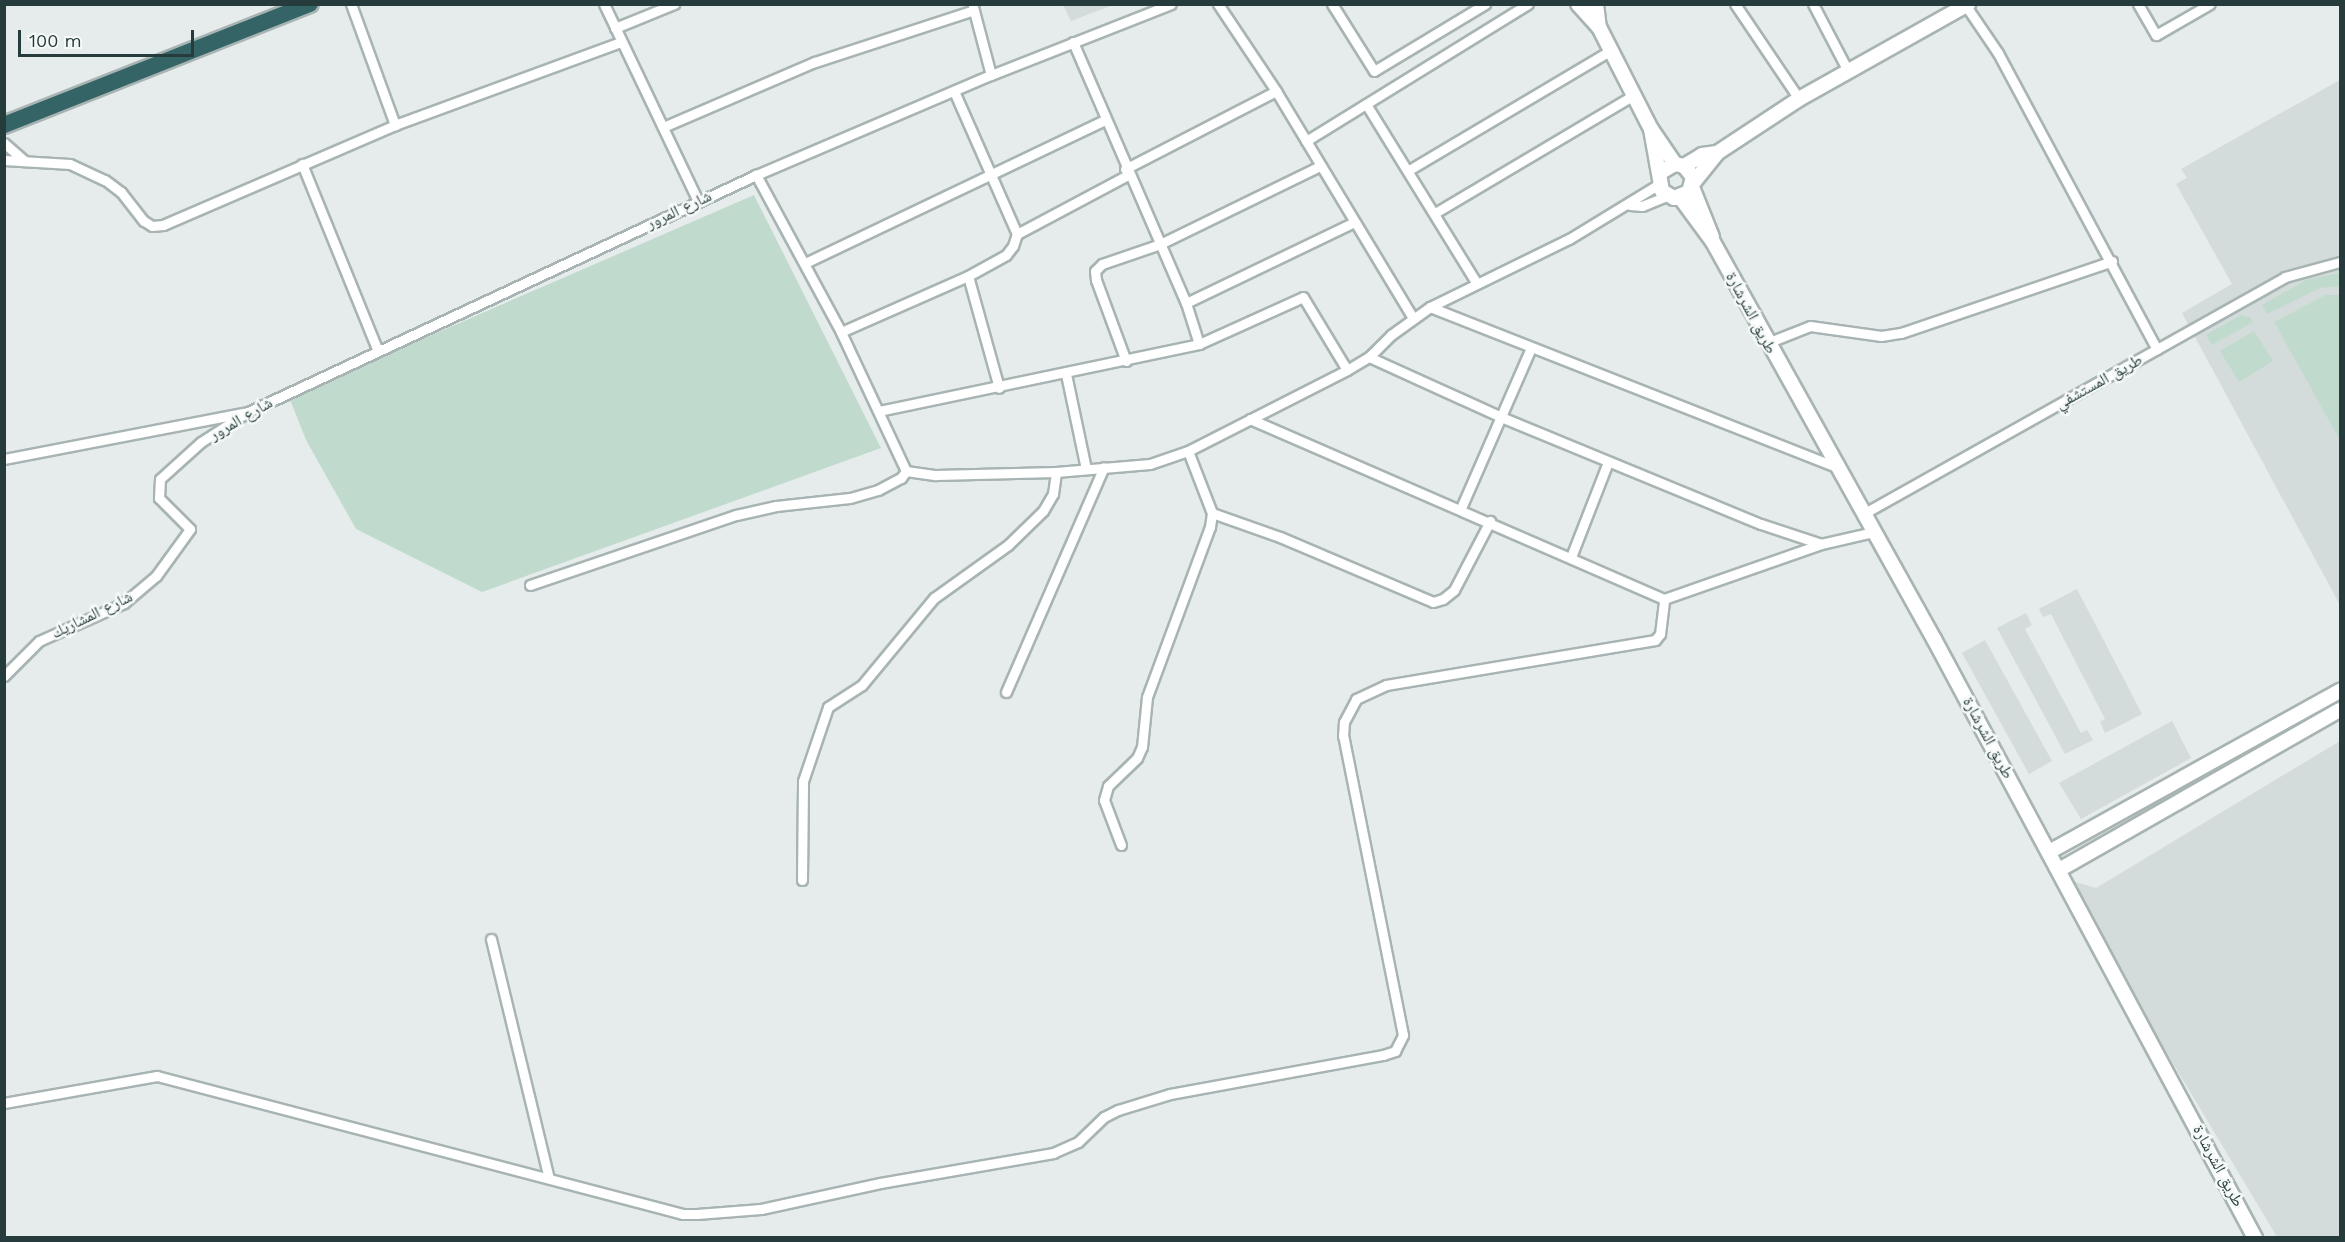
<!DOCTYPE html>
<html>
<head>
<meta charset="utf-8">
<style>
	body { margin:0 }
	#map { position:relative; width:2345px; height:1242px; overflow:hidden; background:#e5eceb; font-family:"Work Sans","Noto Naskh Arabic",sans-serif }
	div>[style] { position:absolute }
	.built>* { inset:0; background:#d3dcda }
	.green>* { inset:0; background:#c0dbce }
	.roads { filter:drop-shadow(2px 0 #a8b4b3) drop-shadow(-2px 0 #a8b4b3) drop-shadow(0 2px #a8b4b3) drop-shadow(0 -2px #a8b4b3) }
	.street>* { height:9px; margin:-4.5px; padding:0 4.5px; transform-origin:4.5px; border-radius:4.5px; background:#fff }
	.secondary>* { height:14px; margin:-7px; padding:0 7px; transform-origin:7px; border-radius:7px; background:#fff }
	.highway>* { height:16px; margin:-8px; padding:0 8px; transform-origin:8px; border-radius:8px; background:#356466 }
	span { translate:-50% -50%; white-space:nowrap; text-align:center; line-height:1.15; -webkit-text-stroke:5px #f5f9f8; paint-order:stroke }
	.street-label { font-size:16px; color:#263c3c }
	.frame { position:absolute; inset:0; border:6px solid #263c3c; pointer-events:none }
	.scale { position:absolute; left:18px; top:30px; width:176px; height:27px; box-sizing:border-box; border:3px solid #263c3c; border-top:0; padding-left:8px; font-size:18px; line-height:21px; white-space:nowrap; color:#263c3c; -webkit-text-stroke:4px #f5f9f8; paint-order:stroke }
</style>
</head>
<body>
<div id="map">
	<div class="built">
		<i style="clip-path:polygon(1063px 5px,1113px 5px,1071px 21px)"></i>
		<i style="clip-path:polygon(2340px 80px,2340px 605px,2182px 313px,2232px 284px,2176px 184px,2187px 178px,2181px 169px)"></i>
		<i style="clip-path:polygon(2077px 589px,2142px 714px,2105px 733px,2100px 722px,2105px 719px,2051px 614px,2043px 617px,2039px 609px)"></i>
		<i style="clip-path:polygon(2026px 613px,2032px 625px,2025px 629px,2081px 733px,2087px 730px,2093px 740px,2065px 754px,1997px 628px)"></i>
		<i style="clip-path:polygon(1985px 640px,2052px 761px,2029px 774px,1962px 653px)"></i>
		<i style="clip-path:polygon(2172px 721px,2191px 758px,2081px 819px,2059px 783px)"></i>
		<i style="clip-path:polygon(2340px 741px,2340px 1237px,2277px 1237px,2062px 878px,2096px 888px)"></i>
	</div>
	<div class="green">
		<i style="clip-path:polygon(754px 195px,881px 448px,482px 592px,356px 529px,306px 440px,289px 397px)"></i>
		<i style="clip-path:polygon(2340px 273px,2340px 286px,2320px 288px,2267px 314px,2262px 305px,2308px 279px)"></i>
		<i style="clip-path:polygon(2326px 295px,2340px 295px,2340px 440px,2274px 322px)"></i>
		<i style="clip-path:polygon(2241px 315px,2250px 317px,2253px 322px,2212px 345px,2206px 335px)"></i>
		<i style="clip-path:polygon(2254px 331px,2273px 361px,2239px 382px,2220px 351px)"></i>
	</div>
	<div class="roads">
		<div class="street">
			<i style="left:351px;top:4px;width:129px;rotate:70deg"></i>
			<i style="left:604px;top:4px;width:218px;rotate:64.5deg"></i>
			<i style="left:1218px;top:4px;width:105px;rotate:56.3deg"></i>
			<i style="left:1276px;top:91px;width:265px;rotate:58.9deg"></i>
			<i style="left:1332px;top:4px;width:79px;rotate:57.9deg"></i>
			<i style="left:1374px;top:71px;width:130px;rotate:-31.1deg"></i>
			<i style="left:1735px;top:4px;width:115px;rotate:56deg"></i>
			<i style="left:1813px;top:4px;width:76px;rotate:62.4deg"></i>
			<i style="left:2138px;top:4px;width:36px;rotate:60deg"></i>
			<i style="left:2156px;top:35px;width:62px;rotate:-29.9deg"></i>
			<i style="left:1966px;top:6px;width:57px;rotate:55.8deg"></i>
			<i style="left:1998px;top:53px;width:336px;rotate:61.8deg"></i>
			<i style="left:973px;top:7px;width:70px;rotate:75.2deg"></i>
			<i style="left:615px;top:28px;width:64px;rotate:-22.1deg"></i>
			<i style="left:1073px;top:42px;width:284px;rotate:66.6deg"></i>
			<i style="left:1186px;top:303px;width:43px;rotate:72.4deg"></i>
			<i style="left:1366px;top:104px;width:209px;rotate:58.3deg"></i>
			<i style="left:663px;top:127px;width:165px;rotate:-23.2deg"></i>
			<i style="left:815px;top:62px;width:167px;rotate:-18.1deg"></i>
			<i style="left:1306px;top:141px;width:261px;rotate:-31.7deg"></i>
			<i style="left:4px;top:143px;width:28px;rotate:41deg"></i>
			<i style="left:4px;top:160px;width:66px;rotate:3.5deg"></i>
			<i style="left:70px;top:164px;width:38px;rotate:25deg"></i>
			<i style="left:105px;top:180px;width:20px;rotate:37deg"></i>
			<i style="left:121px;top:192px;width:37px;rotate:52deg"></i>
			<i style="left:144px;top:221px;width:9px;rotate:32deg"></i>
			<i style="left:152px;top:226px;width:11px;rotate:-5deg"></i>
			<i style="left:163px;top:225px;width:253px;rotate:-23.3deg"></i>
			<i style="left:395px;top:125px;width:241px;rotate:-20.2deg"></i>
			<i style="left:302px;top:164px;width:200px;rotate:67.9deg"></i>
			<i style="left:1125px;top:169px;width:170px;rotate:-27.3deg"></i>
			<i style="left:1409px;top:170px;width:235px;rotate:-30.7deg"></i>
			<i style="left:1630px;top:205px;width:12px;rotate:5deg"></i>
			<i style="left:1642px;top:206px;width:27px;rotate:-22deg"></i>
			<i style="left:1435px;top:213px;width:231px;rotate:-30.7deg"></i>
			<i style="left:1017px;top:234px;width:126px;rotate:-28deg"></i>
			<i style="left:805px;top:263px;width:332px;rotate:-25.5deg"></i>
			<i style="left:968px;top:276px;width:116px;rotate:74.5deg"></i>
			<i style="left:1186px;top:303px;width:184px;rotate:-25.7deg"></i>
			<i style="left:1430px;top:307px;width:439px;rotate:21.5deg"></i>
			<i style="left:841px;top:332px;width:139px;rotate:-23.8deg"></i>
			<i style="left:968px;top:276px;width:43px;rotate:-28.9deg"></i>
			<i style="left:1006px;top:255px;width:11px;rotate:-52deg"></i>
			<i style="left:1013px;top:246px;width:13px;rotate:-72deg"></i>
			<i style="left:1017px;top:234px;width:156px;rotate:-113.8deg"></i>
			<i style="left:1767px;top:343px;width:46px;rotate:-21.6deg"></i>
			<i style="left:1810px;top:326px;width:72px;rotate:8deg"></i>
			<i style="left:1881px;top:336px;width:20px;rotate:-9deg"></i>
			<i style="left:1901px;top:333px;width:223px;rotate:-18.8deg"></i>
			<i style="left:1369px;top:357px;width:145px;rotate:24.4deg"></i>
			<i style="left:1501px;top:417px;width:281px;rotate:22.4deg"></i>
			<i style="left:1761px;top:524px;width:63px;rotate:18.4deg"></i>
			<i style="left:1821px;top:544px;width:53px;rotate:-13deg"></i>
			<i style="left:1126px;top:361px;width:86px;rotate:-110.3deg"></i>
			<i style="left:1096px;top:280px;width:9px;rotate:-96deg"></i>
			<i style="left:1095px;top:271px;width:10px;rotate:-45deg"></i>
			<i style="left:1102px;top:264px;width:61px;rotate:-19deg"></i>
			<i style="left:1160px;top:244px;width:178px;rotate:-26deg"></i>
			<i style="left:1066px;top:374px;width:97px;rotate:78.1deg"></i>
			<i style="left:879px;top:411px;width:327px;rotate:-11.8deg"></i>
			<i style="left:1199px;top:344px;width:114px;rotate:-24.3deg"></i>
			<i style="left:1303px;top:297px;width:85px;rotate:58.9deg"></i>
			<i style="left:1250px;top:419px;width:451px;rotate:23.5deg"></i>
			<i style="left:4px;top:459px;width:244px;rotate:-10.9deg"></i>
			<i style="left:906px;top:471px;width:30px;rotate:8deg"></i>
			<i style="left:936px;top:475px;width:120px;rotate:-1.4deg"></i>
			<i style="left:1056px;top:472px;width:94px;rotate:-4.9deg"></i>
			<i style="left:1150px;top:464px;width:40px;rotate:-18.9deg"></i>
			<i style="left:1188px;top:451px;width:178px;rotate:-27deg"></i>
			<i style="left:1347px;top:370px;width:26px;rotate:-31deg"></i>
			<i style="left:1369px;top:357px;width:31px;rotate:-45deg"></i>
			<i style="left:1391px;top:335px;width:48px;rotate:-35.7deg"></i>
			<i style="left:1430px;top:307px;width:155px;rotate:-26.1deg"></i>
			<i style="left:1569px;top:239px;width:105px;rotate:-31.4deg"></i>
			<i style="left:1461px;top:508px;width:175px;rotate:-66.4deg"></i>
			<i style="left:1212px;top:513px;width:72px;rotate:19.4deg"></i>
			<i style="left:1280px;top:537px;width:166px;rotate:23deg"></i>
			<i style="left:1433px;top:602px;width:10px;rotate:-17deg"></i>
			<i style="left:1443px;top:599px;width:14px;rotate:-39deg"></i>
			<i style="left:1454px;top:590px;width:78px;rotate:-62.4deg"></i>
			<i style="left:1863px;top:514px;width:484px;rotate:-29.3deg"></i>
			<i style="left:2285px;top:277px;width:57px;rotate:-15.3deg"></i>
			<i style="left:1571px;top:557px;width:102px;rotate:-68.7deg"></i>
			<i style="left:530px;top:585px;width:218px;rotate:-18.8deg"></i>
			<i style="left:736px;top:515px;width:41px;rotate:-12.7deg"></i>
			<i style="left:776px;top:506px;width:74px;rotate:-6.2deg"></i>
			<i style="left:850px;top:498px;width:29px;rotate:-16deg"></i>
			<i style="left:878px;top:490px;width:26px;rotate:-28deg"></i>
			<i style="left:901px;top:478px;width:9px;rotate:-54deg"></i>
			<i style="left:906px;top:471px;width:153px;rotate:-115.1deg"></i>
			<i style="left:841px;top:332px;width:179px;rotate:-118.4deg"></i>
			<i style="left:4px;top:676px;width:49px;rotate:-45deg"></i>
			<i style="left:39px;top:641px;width:93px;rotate:-24.1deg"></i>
			<i style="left:124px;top:603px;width:42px;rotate:-40.2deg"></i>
			<i style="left:156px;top:576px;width:58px;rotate:-54.1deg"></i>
			<i style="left:190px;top:529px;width:44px;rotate:-135deg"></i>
			<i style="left:159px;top:498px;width:19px;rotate:-87deg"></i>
			<i style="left:160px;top:479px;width:55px;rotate:-42.1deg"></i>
			<i style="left:201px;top:442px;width:56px;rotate:-32.6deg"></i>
			<i style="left:248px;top:412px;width:561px;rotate:-25.01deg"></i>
			<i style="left:756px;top:175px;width:255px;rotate:-23.1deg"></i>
			<i style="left:991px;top:75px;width:193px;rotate:-21.5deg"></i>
			<i style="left:1006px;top:692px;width:245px;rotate:-66.5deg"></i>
			<i style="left:1121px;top:845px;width:48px;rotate:-110.7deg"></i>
			<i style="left:1104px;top:800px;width:15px;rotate:-74deg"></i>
			<i style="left:1108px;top:786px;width:40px;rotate:-44deg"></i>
			<i style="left:1137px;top:758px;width:12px;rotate:-66deg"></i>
			<i style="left:1142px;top:747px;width:50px;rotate:-84.3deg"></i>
			<i style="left:1147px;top:697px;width:181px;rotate:-69.7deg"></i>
			<i style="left:1210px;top:527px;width:14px;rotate:-82deg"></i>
			<i style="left:1212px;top:513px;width:66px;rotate:-111.2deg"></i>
			<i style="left:802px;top:880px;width:99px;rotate:-89.4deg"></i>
			<i style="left:803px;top:781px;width:78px;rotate:-71.3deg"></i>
			<i style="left:828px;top:707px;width:40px;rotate:-32.9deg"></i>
			<i style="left:862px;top:685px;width:113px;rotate:-50.4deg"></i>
			<i style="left:934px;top:598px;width:91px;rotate:-35.6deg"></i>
			<i style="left:1008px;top:545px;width:49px;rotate:-44.2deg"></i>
			<i style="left:1043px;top:511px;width:20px;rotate:-60deg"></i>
			<i style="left:1053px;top:494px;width:22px;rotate:-82deg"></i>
			<i style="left:491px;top:939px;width:246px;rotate:76.4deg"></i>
			<i style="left:4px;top:1103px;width:155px;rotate:-10deg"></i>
			<i style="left:157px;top:1076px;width:544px;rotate:14.7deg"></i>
			<i style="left:683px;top:1214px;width:14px"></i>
			<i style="left:697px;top:1214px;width:64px;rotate:-4.5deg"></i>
			<i style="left:761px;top:1209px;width:122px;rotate:-12.3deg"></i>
			<i style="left:880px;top:1183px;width:176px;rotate:-9.8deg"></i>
			<i style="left:1053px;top:1153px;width:27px;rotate:-24deg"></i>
			<i style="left:1078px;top:1142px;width:36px;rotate:-44deg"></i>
			<i style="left:1104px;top:1117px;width:16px;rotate:-27deg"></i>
			<i style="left:1118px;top:1110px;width:54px;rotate:-17.1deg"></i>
			<i style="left:1170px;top:1094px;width:217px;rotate:-10.4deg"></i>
			<i style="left:1383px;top:1055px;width:13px;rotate:-18deg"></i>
			<i style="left:1395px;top:1051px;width:18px;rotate:-63deg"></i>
			<i style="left:1403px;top:1035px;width:305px;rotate:-101.3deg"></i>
			<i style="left:1343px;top:736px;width:14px;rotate:-86deg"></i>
			<i style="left:1344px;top:722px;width:26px;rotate:-62deg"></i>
			<i style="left:1356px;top:699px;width:33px;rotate:-25deg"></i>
			<i style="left:1386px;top:685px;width:273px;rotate:-9.5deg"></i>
			<i style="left:1655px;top:640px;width:8px;rotate:-50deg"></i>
			<i style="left:1660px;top:634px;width:35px;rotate:-83deg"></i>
			<i style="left:1664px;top:599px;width:166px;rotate:-19.3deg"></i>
		</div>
		<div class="secondary">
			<i style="left:1578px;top:4px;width:31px;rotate:48deg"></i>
			<i style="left:1596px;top:4px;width:23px;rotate:83deg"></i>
			<i style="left:1599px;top:27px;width:114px;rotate:63deg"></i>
			<i style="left:1651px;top:129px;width:42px;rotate:55.6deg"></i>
			<i style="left:1651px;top:129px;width:63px;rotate:79.9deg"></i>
			<i style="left:1662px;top:191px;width:14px;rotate:30deg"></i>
			<i style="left:1674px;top:198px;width:16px;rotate:-22deg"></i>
			<i style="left:1689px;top:192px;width:16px;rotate:-75deg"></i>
			<i style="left:1693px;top:177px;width:14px;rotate:-129deg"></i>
			<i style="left:1684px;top:166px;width:9px;rotate:-167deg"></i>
			<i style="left:1675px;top:164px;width:16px;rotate:150deg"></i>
			<i style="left:1684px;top:166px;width:21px;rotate:-31deg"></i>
			<i style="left:1702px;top:155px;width:15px;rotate:-8deg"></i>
			<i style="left:1717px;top:153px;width:98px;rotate:-33.4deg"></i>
			<i style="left:1799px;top:99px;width:194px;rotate:-29.3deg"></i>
			<i style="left:1693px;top:183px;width:38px;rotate:-51deg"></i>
			<i style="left:1692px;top:187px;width:54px;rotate:68.2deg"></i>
			<i style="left:1680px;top:197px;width:56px;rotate:53.7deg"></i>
			<i style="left:1713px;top:242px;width:454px;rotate:60.9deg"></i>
			<i style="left:1934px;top:639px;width:680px;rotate:61.81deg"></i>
			<i style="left:2049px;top:852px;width:333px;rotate:-29deg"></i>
			<i style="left:2059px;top:870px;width:323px;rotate:-29.7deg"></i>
		</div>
		<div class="highway">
			<i style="left:4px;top:125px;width:329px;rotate:-21.6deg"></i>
		</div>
	</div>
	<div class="street-label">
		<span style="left:679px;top:210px;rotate:-25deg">شارع المرور</span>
		<span style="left:1751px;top:313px;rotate:62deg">طريق الشرشارة</span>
		<span style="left:2099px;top:382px;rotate:-29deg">طريق المستشفي</span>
		<span style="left:241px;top:419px;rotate:-30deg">شارع المرور</span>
		<span style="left:92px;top:615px;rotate:-26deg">شارع المشاريك</span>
		<span style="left:1988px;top:738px;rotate:62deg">طريق الشرشارة</span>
		<span style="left:2218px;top:1166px;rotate:62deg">طريق الشرشارة</span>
	</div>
	<div class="frame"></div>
	<div class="scale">100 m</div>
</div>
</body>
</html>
